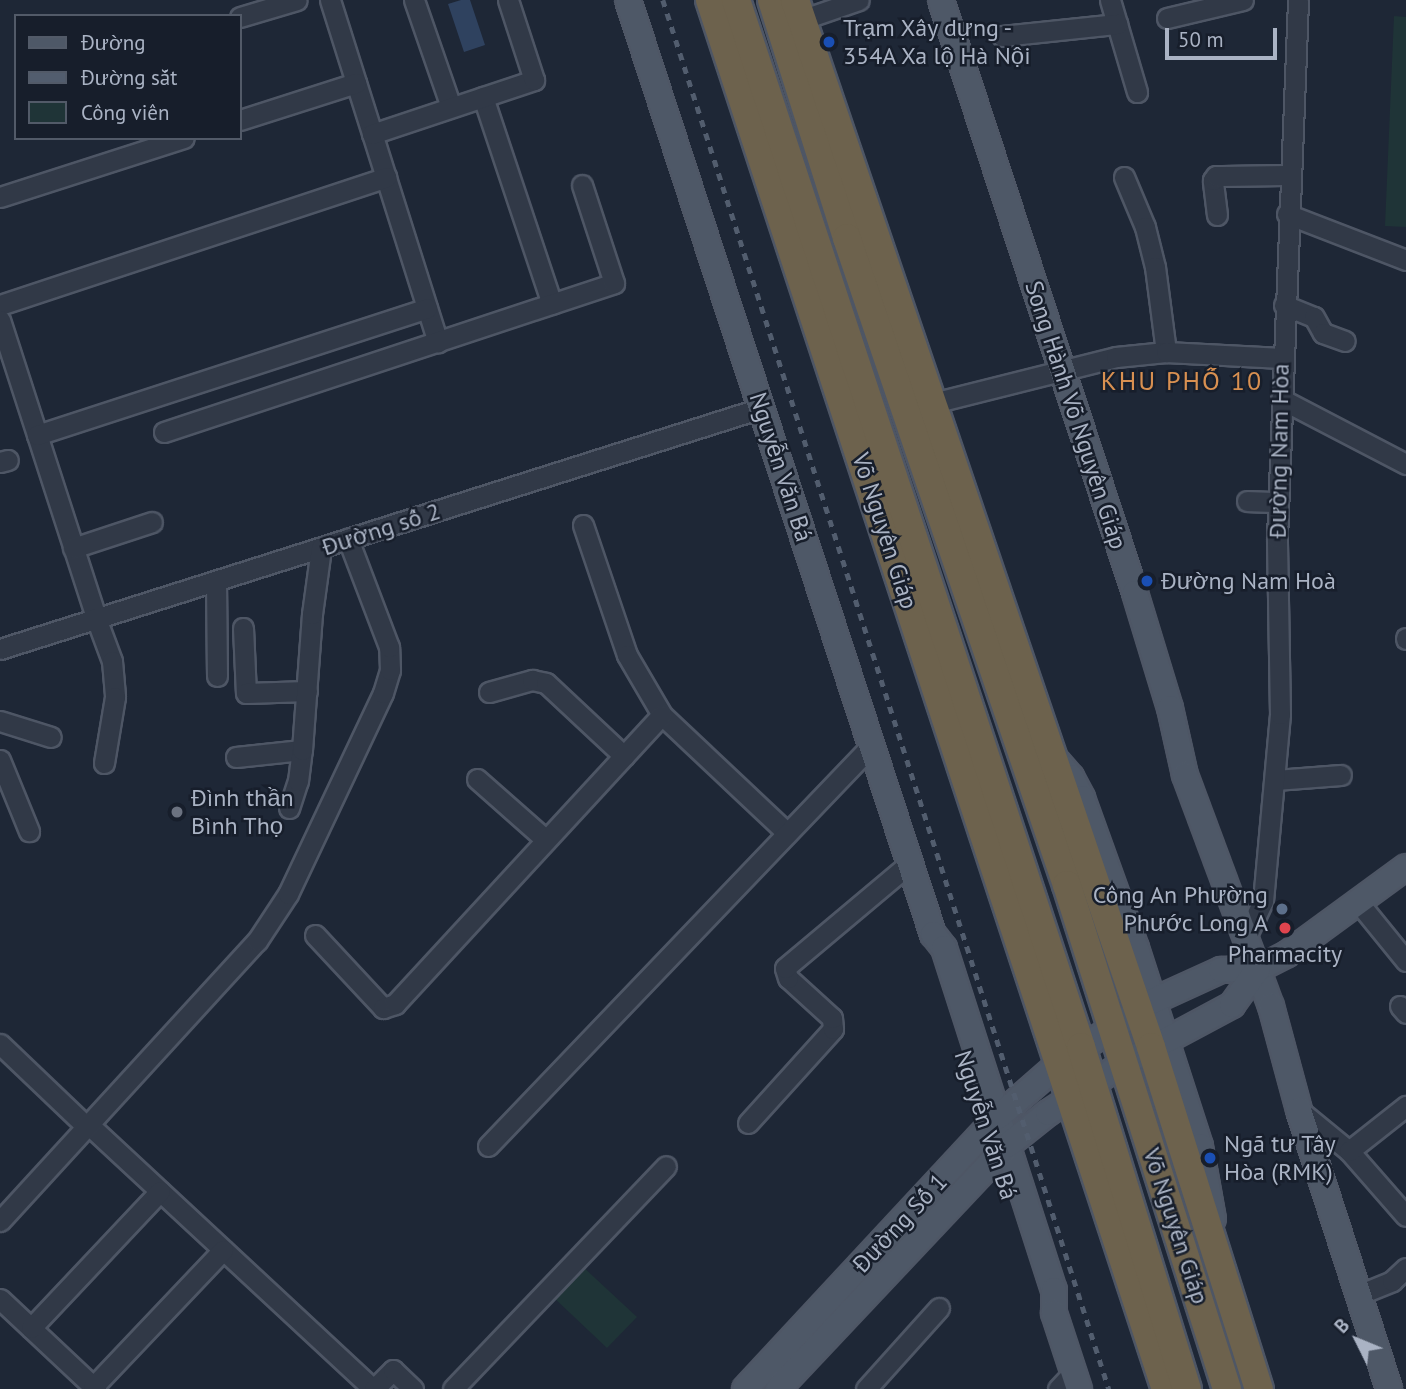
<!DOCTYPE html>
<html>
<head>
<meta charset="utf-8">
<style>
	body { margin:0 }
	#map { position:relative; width:1406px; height:1389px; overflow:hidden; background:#1e2736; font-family:"PT Sans",sans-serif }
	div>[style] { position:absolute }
	.green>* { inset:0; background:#1f3437 }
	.water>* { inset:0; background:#2f425f }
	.roads { filter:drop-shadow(2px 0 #4e5665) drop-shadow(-2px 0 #4e5665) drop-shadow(0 2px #4e5665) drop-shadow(0 -2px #4e5665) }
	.minor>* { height:19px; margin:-9.5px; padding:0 9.5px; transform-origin:9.5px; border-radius:9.5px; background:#313947 }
	.major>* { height:24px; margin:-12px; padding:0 12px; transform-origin:12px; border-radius:12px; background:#4e5867 }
	.highway>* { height:28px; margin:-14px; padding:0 14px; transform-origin:14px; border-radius:14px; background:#6d624d }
	.rail>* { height:4.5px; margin-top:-2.25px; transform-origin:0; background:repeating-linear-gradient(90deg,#525d6e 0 7px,transparent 0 14px) }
	.dots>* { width:19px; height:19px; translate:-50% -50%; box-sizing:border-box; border:4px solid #171e2b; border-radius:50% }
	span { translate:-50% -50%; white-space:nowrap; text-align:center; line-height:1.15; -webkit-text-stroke:5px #171e2b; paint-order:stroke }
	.poi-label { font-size:24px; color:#aab3c4 }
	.left { translate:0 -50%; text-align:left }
	.right { translate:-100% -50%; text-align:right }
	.street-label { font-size:24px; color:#aab3c4 }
	.neighbourhood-label { font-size:26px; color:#d89051; letter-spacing:2px }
	.legend { position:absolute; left:14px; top:14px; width:228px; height:126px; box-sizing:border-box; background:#171e2b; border:2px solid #525a68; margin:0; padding:9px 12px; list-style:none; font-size:21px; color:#aab3c4 }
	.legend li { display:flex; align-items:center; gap:14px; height:35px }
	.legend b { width:35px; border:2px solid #525a68 }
	.north { position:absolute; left:1322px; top:1305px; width:70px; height:70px; -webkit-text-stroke:5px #171e2b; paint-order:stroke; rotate:313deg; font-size:19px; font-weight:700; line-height:28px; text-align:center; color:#aab3c4 }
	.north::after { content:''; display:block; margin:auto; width:24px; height:32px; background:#aab3c4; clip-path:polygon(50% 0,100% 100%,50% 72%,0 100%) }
	.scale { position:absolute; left:1165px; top:28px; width:112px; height:32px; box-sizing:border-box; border:4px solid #aab3c4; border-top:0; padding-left:9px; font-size:21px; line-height:24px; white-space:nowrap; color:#aab3c4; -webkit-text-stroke:5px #171e2b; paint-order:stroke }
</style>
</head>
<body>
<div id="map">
	<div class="green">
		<i style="clip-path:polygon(1394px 16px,1406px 17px,1406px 227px,1385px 226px)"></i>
		<i style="clip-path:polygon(581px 1265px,637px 1317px,607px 1348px,552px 1296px)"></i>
	</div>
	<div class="water">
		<i style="clip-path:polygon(461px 0,470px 0,485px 45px,464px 52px,448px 4px)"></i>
	</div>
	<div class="roads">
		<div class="minor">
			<i style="left:330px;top:0;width:359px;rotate:72.5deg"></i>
			<i style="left:414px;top:0;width:113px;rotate:70.9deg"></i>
			<i style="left:1110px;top:0;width:96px;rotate:73.6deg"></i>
			<i style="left:240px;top:17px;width:59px;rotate:-16.6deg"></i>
			<i style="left:1167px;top:18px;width:78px;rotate:-13.3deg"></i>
			<i style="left:801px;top:20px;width:61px;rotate:-19deg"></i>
			<i style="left:1002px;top:36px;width:116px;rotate:-6deg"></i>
			<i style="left:483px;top:97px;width:218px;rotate:71.6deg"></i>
			<i style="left:240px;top:120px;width:122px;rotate:-17.7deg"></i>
			<i style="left:372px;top:134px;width:171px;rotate:-18.4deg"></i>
			<i style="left:534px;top:80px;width:84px;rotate:-108deg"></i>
			<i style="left:1124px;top:177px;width:54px;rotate:67.2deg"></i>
			<i style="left:1145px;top:227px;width:41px;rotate:76deg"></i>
			<i style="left:1155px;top:267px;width:86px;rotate:82.6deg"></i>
			<i style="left:0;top:197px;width:193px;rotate:-17.8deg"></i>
			<i style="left:1287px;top:214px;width:128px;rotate:21.1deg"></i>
			<i style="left:1217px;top:215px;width:35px;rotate:-97deg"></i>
			<i style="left:1213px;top:180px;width:5px;rotate:-53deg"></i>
			<i style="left:1216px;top:176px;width:74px;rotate:-0.8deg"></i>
			<i style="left:0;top:305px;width:407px;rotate:-18.3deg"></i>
			<i style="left:1284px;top:305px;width:32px;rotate:22deg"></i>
			<i style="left:1314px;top:317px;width:18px;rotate:61deg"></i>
			<i style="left:1323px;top:333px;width:23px;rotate:20deg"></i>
			<i style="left:0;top:320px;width:313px;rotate:72.1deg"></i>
			<i style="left:96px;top:618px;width:46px;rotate:69.6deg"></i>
			<i style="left:112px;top:661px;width:36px;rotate:85deg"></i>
			<i style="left:115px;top:697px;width:67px;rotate:99.5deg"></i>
			<i style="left:1281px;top:399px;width:141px;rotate:27.5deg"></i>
			<i style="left:933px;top:403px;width:189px;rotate:-14.1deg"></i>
			<i style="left:1116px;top:357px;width:50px;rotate:-5.7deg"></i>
			<i style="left:1166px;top:352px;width:116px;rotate:3deg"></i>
			<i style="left:164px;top:432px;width:474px;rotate:-18.3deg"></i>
			<i style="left:614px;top:283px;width:103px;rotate:-108.1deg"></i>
			<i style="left:37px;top:435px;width:410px;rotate:-18deg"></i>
			<i style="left:0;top:462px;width:8px;rotate:-14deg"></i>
			<i style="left:1247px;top:501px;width:31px;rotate:2deg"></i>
			<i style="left:583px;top:525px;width:137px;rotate:71.3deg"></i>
			<i style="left:627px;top:655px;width:69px;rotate:59.7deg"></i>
			<i style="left:662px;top:715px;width:172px;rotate:43.3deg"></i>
			<i style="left:73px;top:548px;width:83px;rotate:-18.2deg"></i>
			<i style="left:216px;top:581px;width:95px;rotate:89.4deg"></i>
			<i style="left:243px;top:628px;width:65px;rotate:87.4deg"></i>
			<i style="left:246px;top:693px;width:61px;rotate:-1.9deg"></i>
			<i style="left:1406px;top:638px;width:1px;rotate:90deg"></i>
			<i style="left:0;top:649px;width:798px;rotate:-17.57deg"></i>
			<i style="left:489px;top:692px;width:45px;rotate:-15.6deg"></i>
			<i style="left:532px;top:680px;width:14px;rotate:12deg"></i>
			<i style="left:546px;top:683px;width:107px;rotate:43.1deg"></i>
			<i style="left:0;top:721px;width:53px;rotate:17.4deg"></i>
			<i style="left:236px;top:757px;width:66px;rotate:-6.1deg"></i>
			<i style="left:0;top:760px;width:77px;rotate:67.8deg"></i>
			<i style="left:477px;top:779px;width:92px;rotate:41.5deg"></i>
			<i style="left:1275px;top:780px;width:66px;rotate:-4.3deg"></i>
			<i style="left:289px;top:808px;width:28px;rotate:-72deg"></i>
			<i style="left:298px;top:781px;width:31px;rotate:-83deg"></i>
			<i style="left:302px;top:750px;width:136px;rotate:-85.8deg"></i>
			<i style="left:312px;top:614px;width:67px;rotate:-82.2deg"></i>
			<i style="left:1358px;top:902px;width:76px;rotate:50.9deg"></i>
			<i style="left:315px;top:935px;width:100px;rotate:47deg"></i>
			<i style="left:383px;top:1008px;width:13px;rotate:-18deg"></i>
			<i style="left:395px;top:1004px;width:393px;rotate:-47.3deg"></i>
			<i style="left:1245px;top:939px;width:42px;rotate:-64.7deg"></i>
			<i style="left:1263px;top:901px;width:188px;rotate:-84.8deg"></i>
			<i style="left:1280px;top:714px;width:176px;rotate:-91deg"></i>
			<i style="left:1277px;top:538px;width:538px;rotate:-87.76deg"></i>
			<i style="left:1400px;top:1006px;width:9px;rotate:49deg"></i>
			<i style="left:0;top:1044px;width:120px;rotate:43.7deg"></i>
			<i style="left:1299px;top:1110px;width:65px;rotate:39.4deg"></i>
			<i style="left:1349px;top:1151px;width:86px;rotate:48.8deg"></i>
			<i style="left:748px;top:1123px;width:127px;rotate:-47.9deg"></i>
			<i style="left:833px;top:1029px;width:11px;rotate:-95deg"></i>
			<i style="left:832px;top:1018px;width:59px;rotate:-137.7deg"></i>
			<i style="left:788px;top:978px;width:10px;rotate:-107deg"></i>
			<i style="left:785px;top:968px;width:163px;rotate:-40deg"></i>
			<i style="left:89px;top:1125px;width:388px;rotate:42.9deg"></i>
			<i style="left:488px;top:1146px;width:555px;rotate:-46.24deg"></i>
			<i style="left:1349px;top:1151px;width:73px;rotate:-38.3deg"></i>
			<i style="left:0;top:1221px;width:380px;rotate:-47.5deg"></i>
			<i style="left:257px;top:941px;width:56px;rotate:-56.6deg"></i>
			<i style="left:288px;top:894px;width:222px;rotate:-64.7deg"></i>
			<i style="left:383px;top:693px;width:24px;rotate:-73deg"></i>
			<i style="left:390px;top:670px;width:23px;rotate:-92deg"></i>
			<i style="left:389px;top:647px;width:116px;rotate:-110.8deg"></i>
			<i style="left:1358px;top:1295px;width:37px;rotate:-22deg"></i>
			<i style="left:1392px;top:1281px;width:19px;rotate:-43deg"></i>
			<i style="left:0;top:1299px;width:132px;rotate:43.2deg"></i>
			<i style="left:31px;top:1328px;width:188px;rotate:-46.7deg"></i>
			<i style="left:93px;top:1387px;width:189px;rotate:-46.5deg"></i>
			<i style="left:374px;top:1389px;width:27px;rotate:-45deg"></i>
			<i style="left:393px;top:1370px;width:28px;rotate:44deg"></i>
			<i style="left:453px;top:1389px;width:308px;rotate:-46.3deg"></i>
			<i style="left:866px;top:1389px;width:109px;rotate:-48deg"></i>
			<i style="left:1058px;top:1389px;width:22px;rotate:-47deg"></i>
		</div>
		<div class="major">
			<i style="left:628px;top:0;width:983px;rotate:71.92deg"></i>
			<i style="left:933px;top:934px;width:18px;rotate:52deg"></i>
			<i style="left:944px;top:948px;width:359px;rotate:72.2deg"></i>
			<i style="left:1054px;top:1290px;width:23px;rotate:90deg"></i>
			<i style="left:1054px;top:1313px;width:80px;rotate:71.8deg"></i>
			<i style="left:941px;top:0;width:624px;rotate:71.88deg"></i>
			<i style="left:1135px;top:593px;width:120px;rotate:73.1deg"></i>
			<i style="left:1170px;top:708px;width:69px;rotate:77.4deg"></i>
			<i style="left:1185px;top:775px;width:246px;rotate:69.6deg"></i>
			<i style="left:1271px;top:1006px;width:108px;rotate:74.9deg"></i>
			<i style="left:1299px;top:1110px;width:293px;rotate:72.1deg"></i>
			<i style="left:1058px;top:762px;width:20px;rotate:49deg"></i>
			<i style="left:1071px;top:777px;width:24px;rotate:62deg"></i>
			<i style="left:1082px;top:798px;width:159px;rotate:70.2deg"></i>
			<i style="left:1136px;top:948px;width:208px;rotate:72.1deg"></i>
			<i style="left:1200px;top:1146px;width:74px;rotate:79.9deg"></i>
			<i style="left:745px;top:1389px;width:371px;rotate:-47.1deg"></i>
			<i style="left:998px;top:1117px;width:82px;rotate:-41.1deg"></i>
			<i style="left:1060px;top:1063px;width:112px;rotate:-33.7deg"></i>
			<i style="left:1153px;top:1001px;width:75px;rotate:-24.5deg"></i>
			<i style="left:1221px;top:970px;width:37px;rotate:-2deg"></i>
			<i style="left:1258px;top:969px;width:33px;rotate:-27deg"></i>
			<i style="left:1287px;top:954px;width:147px;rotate:-36.2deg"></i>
			<i style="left:778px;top:1389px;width:335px;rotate:-46.7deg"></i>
			<i style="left:1008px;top:1145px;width:51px;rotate:-38.7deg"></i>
			<i style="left:1048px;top:1113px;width:91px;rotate:-33.3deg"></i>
			<i style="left:1124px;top:1063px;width:123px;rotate:-28.2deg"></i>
			<i style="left:1232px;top:1005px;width:44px;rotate:-54.2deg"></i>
		</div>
		<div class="highway">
			<i style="left:710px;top:0;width:1462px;rotate:71.83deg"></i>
			<i style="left:736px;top:0;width:1102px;rotate:71.76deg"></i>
			<i style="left:1081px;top:1047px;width:358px;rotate:72.8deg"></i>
			<i style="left:772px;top:0;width:250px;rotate:72.5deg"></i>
			<i style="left:847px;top:238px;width:683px;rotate:71.22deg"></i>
			<i style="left:1067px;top:885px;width:529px;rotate:72.39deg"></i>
			<i style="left:795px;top:0;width:1106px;rotate:71.22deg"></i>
			<i style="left:1151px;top:1047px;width:359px;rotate:72.5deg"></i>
		</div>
	</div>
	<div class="rail">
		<i style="left:663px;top:0;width:1459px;rotate:72.2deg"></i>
	</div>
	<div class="dots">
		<i style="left:829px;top:42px;background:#1a4fb4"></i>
		<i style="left:1147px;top:581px;background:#1a4fb4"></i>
		<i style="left:177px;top:812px;background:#6b7280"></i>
		<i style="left:1282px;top:909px;background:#5c6f8a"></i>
		<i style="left:1285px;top:928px;background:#e0444e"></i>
		<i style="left:1210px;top:1158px;background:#1a4fb4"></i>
	</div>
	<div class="poi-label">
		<span class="left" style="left:843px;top:42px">Trạm Xây dựng -<br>354A Xa lộ Hà Nội</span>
		<span class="left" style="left:1161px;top:581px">Đường Nam Hoà</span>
		<span class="left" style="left:191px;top:812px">Đình thần<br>Bình Thọ</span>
		<span class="right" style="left:1268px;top:909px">Công An Phường<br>Phước Long A</span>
		<span style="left:1285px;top:954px">Pharmacity</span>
		<span class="left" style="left:1224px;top:1158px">Ngã tư Tây<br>Hòa (RMK)</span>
	</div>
	<div class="street-label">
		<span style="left:1076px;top:415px;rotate:72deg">Song Hành Võ Nguyên Giáp</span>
		<span style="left:1279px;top:451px;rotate:-89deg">Đường Nam Hòa</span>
		<span style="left:781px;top:467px;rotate:72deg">Nguyễn Văn Bá</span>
		<span style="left:381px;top:529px;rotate:-18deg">Đường số 2</span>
		<span style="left:885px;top:531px;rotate:72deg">Võ Nguyên Giáp</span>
		<span style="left:986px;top:1125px;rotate:72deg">Nguyễn Văn Bá</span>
		<span style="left:900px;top:1223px;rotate:-47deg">Đường Số 1</span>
		<span style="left:1176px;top:1226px;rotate:72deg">Võ Nguyên Giáp</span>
	</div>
	<div class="neighbourhood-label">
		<span style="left:1182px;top:381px">KHU PHỐ 10</span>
	</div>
	<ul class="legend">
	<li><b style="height:9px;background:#4e5867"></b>Đường</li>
	<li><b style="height:9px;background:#525d6e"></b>Đường sắt</li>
	<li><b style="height:19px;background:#1f3437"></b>Công viên</li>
	</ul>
	<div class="north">B</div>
	<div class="scale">50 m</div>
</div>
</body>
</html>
